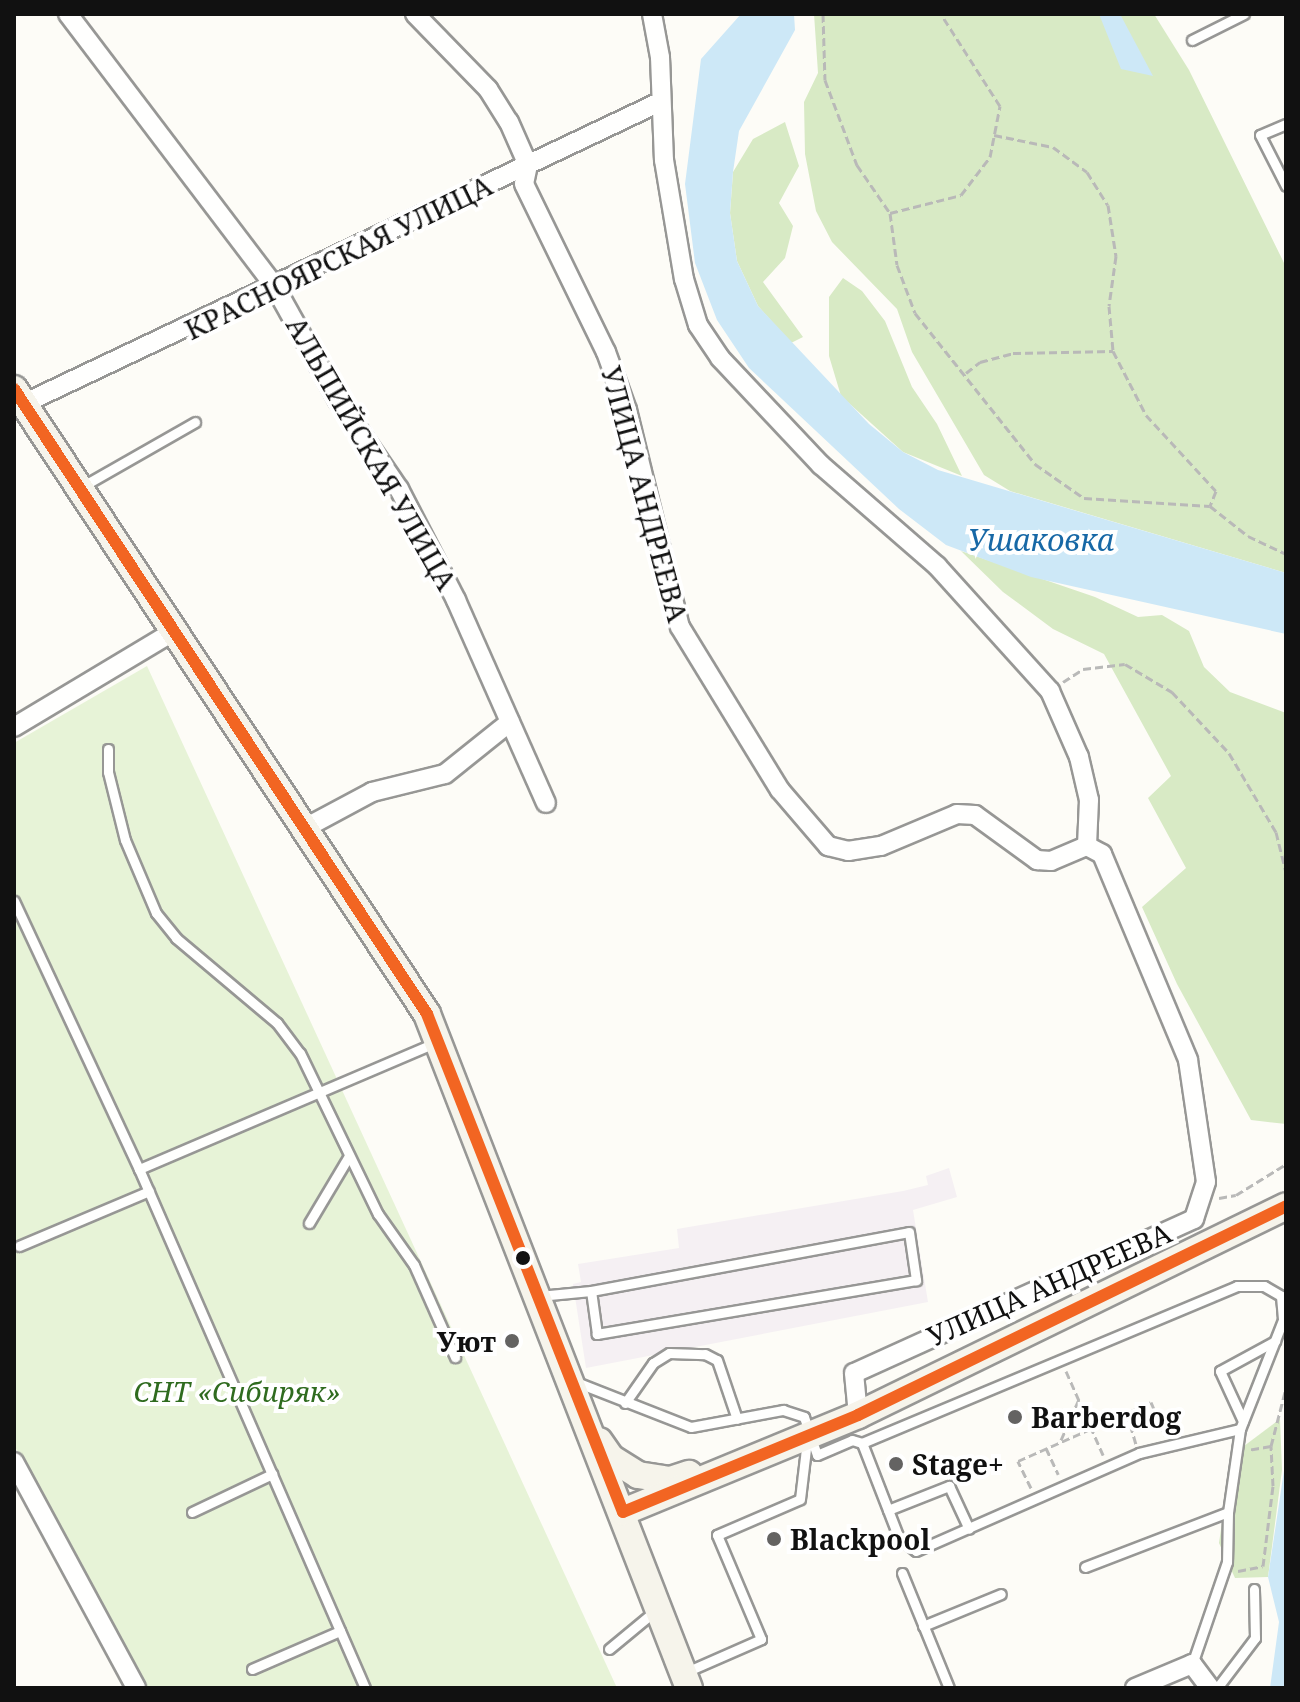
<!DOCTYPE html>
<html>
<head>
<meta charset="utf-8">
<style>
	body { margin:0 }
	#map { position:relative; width:1300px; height:1702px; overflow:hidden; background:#fdfcf7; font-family:"Noto Serif",serif }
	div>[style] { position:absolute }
	.industrial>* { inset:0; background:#f5f0f3 }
	.green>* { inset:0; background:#e7f3d7 }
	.forest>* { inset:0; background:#d8eac5 }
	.water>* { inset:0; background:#cde8f7 }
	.path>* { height:3px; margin-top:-1.5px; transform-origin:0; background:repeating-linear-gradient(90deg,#b9b9b8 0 8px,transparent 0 12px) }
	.roads { filter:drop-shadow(2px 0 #979795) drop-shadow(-2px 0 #979795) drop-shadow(0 2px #979795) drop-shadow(0 -2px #979795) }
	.lane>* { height:9px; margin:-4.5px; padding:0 4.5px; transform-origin:4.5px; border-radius:4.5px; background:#fffffe }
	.street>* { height:18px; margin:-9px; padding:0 9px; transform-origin:9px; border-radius:9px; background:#fffffe }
	.secondary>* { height:26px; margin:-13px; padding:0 13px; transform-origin:13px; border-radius:13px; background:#f6f4eb }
	.bus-1>* { height:12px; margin:-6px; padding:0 6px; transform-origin:6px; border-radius:6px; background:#f26522 }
	.dots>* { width:22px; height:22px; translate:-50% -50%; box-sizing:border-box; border:4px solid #fff; border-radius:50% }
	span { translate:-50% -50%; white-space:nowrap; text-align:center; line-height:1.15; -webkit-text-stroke:8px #fff; paint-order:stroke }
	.street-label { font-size:28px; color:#111 }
	.poi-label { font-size:28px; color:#111; font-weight:700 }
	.right { translate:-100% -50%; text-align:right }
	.left { translate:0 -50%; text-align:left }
	.park-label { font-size:28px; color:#2f6b1f; font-style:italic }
	.water-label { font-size:30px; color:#1768a6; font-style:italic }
	.frame { position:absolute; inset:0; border:16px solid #111; pointer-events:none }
</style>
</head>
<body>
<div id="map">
	<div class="industrial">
		<i style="clip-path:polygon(949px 1168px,957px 1197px,913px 1210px,928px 1302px,586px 1368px,573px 1284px,581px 1282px,578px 1264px,679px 1248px,677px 1229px,903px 1191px,928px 1185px,926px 1176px)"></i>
	</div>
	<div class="green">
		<i style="clip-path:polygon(147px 666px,617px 1688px,144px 1688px,14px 1445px,14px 743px)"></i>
	</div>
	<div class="forest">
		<i style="clip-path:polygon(814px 14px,1154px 14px,1189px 70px,1286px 267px,1286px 573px,1010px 491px,984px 475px,912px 352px,897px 309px,832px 242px,816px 211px,805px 154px,804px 102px,818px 73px)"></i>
		<i style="clip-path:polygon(785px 122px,799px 166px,779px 203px,793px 226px,785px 258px,763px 282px,803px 337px,791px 343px,758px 306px,737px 261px,730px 213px,733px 172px,753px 139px)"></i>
		<i style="clip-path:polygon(843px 278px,862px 291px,885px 321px,912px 387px,937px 424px,962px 476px,903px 452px,841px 396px,829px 356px,829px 297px)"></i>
		<i style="clip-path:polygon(961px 551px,1095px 597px,1138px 617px,1162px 615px,1189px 631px,1204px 667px,1230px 692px,1286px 713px,1286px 1124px,1251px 1120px,1177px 984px,1142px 907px,1186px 868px,1148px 798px,1171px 776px,1104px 654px,1053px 629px,1003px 592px)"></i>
		<i style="clip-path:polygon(1280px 1419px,1282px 1470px,1268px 1577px,1235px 1578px,1219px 1543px,1232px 1455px)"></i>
	</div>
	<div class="water">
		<i style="clip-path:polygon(741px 14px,794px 14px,795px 30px,739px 131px,733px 172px,730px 213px,737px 261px,758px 306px,869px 424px,903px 452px,938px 470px,1286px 573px,1286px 634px,1031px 577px,946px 545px,899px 509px,749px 368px,717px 320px,695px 263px,685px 184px,701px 59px)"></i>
		<i style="clip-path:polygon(1099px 14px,1120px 14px,1153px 76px,1121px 69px)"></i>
		<i style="clip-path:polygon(1286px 1457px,1286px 1688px,1270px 1688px,1279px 1622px,1268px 1577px)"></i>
	</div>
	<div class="path">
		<i style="left:823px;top:14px;width:66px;rotate:88.3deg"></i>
		<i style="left:825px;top:80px;width:91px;rotate:69.4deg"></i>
		<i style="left:857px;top:165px;width:58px;rotate:55.5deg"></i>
		<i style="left:890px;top:213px;width:52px;rotate:82.3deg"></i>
		<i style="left:897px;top:265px;width:51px;rotate:69.4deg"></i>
		<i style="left:915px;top:313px;width:193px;rotate:51.5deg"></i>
		<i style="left:1035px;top:464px;width:60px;rotate:34.8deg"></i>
		<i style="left:1084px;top:498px;width:126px;rotate:3.6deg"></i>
		<i style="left:1210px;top:506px;width:48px;rotate:38.3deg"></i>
		<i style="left:1248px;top:536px;width:42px;rotate:25.3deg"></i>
		<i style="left:994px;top:135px;width:60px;rotate:11.5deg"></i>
		<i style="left:1053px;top:147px;width:42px;rotate:36.3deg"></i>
		<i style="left:1087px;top:172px;width:39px;rotate:58deg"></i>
		<i style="left:1108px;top:205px;width:52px;rotate:81.1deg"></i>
		<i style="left:1116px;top:256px;width:50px;rotate:98deg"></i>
		<i style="left:1109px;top:306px;width:45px;rotate:84.9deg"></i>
		<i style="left:1113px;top:351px;width:72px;rotate:62.7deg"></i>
		<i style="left:1146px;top:415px;width:103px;rotate:47.4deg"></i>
		<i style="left:1216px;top:491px;width:16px;rotate:112deg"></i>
		<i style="left:890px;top:213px;width:73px;rotate:-14.2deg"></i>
		<i style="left:961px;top:195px;width:48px;rotate:-52.7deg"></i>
		<i style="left:990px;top:157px;width:52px;rotate:-78.9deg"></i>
		<i style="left:1000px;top:106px;width:109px;rotate:-122.7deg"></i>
		<i style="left:966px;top:373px;width:18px;rotate:-38deg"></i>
		<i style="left:980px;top:362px;width:34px;rotate:-15deg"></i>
		<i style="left:1013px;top:353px;width:100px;rotate:-1.1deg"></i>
		<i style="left:1063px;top:682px;width:24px;rotate:-33deg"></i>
		<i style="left:1083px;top:669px;width:42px;rotate:-6.8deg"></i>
		<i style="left:1125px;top:664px;width:55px;rotate:30.8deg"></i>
		<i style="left:1172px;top:692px;width:83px;rotate:46.9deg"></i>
		<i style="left:1229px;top:753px;width:92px;rotate:59.3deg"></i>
		<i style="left:1276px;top:832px;width:41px;rotate:76deg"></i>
		<i style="left:1219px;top:1198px;width:17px;rotate:-10deg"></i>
		<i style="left:1236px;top:1195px;width:59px;rotate:-31.8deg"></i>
		<i style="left:1066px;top:1371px;width:92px;rotate:66.2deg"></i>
		<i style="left:1127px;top:1413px;width:32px;rotate:74deg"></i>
		<i style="left:1061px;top:1440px;width:45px;rotate:-66.3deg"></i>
		<i style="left:1271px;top:1446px;width:60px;rotate:-75.5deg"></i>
		<i style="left:1046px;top:1448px;width:29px;rotate:65deg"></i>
		<i style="left:1031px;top:1488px;width:30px;rotate:-116deg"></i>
		<i style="left:1018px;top:1461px;width:145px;rotate:-23.9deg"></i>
		<i style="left:1151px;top:1402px;width:36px;rotate:67deg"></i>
		<i style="left:1238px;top:1571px;width:25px;rotate:-11deg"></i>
		<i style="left:1263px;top:1566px;width:81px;rotate:-82.9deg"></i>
		<i style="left:1273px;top:1486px;width:40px;rotate:-92.9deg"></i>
		<i style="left:1271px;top:1446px;width:22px;rotate:170deg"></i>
	</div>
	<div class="roads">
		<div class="lane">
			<i style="left:1192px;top:40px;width:58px;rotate:-26.6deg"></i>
			<i style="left:1286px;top:124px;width:28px;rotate:157deg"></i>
			<i style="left:1260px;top:135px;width:57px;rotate:63deg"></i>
			<i style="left:83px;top:486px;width:129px;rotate:-29.7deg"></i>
			<i style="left:108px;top:749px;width:23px;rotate:90deg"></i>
			<i style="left:108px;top:772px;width:70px;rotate:76deg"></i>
			<i style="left:125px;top:840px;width:79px;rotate:67deg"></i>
			<i style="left:156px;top:913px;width:32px;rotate:51deg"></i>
			<i style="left:176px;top:938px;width:132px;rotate:40.1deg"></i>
			<i style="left:277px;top:1023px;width:38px;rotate:53deg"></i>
			<i style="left:300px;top:1053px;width:179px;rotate:64.2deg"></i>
			<i style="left:378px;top:1214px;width:62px;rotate:54.8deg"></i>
			<i style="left:414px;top:1265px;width:101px;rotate:66deg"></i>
			<i style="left:14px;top:901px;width:296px;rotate:65deg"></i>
			<i style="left:139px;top:1169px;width:566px;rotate:66.47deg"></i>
			<i style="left:139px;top:1169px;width:321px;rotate:-23.1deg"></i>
			<i style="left:309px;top:1223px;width:78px;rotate:-59.2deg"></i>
			<i style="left:909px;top:1232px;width:49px;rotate:81.7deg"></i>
			<i style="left:916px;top:1280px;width:324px;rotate:170.4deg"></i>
			<i style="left:597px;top:1334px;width:43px;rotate:-97.9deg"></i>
			<i style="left:591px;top:1291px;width:323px;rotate:-10.5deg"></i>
			<i style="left:19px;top:1246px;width:141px;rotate:-22.9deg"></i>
			<i style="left:539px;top:1296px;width:52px;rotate:-5.5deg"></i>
			<i style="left:576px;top:1382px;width:123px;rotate:21.4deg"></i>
			<i style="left:691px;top:1427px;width:94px;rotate:-10.5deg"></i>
			<i style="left:783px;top:1410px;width:22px;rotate:18deg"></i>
			<i style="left:804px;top:1417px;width:40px;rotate:71.1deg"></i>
			<i style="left:817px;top:1455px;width:38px;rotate:-23deg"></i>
			<i style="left:852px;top:1440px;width:10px;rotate:17deg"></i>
			<i style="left:862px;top:1443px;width:100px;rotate:68.8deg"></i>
			<i style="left:898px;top:1536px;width:23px;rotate:40deg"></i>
			<i style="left:916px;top:1551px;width:244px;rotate:-23.7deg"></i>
			<i style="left:1139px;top:1453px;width:104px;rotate:-13.4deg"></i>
			<i style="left:625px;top:1403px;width:49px;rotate:-55deg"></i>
			<i style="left:653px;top:1363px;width:19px;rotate:-32deg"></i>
			<i style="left:669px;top:1353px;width:36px;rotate:2deg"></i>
			<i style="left:705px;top:1354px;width:13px;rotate:27deg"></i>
			<i style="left:717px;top:1360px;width:62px;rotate:71.3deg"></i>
			<i style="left:1243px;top:1421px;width:55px;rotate:-114.7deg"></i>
			<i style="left:1220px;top:1371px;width:63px;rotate:-28.6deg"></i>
			<i style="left:862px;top:1443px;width:407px;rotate:-22.7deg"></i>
			<i style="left:1237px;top:1286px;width:27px"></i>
			<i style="left:1264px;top:1286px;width:20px;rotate:30deg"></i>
			<i style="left:1281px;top:1296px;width:24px;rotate:85deg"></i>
			<i style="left:1283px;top:1320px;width:117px;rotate:111.5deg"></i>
			<i style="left:1240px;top:1429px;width:84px;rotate:98.2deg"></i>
			<i style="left:888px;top:1510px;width:66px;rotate:-21.5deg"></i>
			<i style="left:949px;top:1486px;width:47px;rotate:65.1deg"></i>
			<i style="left:192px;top:1512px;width:89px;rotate:-25.4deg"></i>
			<i style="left:1085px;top:1567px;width:153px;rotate:-21deg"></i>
			<i style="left:1228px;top:1512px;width:50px;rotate:91.1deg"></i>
			<i style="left:1227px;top:1562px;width:108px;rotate:108.9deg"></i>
			<i style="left:902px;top:1573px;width:124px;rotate:67.8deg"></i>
			<i style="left:923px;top:1626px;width:84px;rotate:-22.3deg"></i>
			<i style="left:609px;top:1649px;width:60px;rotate:-39.6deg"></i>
			<i style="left:252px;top:1669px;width:96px;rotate:-23.4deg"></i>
			<i style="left:686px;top:1672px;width:82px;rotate:-23.7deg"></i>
			<i style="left:761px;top:1639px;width:113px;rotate:-112.9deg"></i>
			<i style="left:717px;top:1535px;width:90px;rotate:-23.4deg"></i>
			<i style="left:800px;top:1499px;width:59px;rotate:-83.2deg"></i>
			<i style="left:1217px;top:1688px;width:63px;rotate:-52.8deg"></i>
			<i style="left:1255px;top:1638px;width:49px;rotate:-91.2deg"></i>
		</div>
		<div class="street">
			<i style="left:68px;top:14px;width:343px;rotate:52.8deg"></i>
			<i style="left:275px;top:287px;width:129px;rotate:60.9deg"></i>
			<i style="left:338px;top:400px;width:108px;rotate:55.6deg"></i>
			<i style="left:399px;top:489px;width:125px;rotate:62.8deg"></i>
			<i style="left:456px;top:600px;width:222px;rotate:66.1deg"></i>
			<i style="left:415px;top:14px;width:105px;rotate:45.8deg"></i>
			<i style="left:488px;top:89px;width:39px;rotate:58deg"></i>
			<i style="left:509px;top:122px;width:47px;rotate:66.2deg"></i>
			<i style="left:528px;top:165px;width:19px;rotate:102deg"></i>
			<i style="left:524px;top:184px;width:187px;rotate:64deg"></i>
			<i style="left:606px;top:352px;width:62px;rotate:70.1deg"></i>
			<i style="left:627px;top:410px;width:223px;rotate:76.3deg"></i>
			<i style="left:680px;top:627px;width:191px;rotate:58.5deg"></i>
			<i style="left:780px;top:790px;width:74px;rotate:49.4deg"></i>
			<i style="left:828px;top:846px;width:21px;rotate:14deg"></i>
			<i style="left:848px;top:851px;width:33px;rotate:-9deg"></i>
			<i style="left:881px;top:846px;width:82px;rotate:-22.8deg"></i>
			<i style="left:957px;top:814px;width:18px;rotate:3deg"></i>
			<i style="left:975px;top:815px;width:77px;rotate:36deg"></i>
			<i style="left:1037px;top:860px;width:14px;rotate:4deg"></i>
			<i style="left:1051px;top:861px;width:39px;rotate:-23deg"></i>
			<i style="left:1087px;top:846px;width:17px;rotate:28deg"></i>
			<i style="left:1102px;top:854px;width:223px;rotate:67.3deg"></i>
			<i style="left:1188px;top:1060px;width:123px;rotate:81.6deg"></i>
			<i style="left:1206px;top:1182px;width:39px;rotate:108deg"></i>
			<i style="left:1194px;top:1219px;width:373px;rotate:155.6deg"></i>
			<i style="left:854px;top:1373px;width:42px;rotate:84.6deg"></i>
			<i style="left:652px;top:14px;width:44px;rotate:79.5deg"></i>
			<i style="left:660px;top:57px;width:103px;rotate:87.8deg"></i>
			<i style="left:664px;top:160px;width:121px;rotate:80.5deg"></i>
			<i style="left:684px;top:279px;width:48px;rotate:73.1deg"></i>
			<i style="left:698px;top:325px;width:40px;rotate:56deg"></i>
			<i style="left:720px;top:358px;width:147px;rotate:46.7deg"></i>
			<i style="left:821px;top:465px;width:154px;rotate:41deg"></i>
			<i style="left:937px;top:566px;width:169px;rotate:47.9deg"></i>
			<i style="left:1050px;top:691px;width:72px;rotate:66.3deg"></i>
			<i style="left:1079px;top:757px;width:44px;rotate:76.9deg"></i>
			<i style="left:1089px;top:800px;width:46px;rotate:92.5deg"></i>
			<i style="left:23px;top:404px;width:705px;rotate:-25.37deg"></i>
			<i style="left:14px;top:727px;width:189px;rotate:-30.9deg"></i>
			<i style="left:305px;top:828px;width:76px;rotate:-28.2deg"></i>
			<i style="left:372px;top:792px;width:75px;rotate:-13.9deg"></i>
			<i style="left:445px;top:774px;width:83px;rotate:-38.7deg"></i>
			<i style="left:14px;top:1462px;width:257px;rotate:61.6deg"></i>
			<i style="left:1135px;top:1688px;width:62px;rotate:-22.8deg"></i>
			<i style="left:1192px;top:1664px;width:30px;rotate:53deg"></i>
		</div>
		<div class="secondary">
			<i style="left:14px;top:389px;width:749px;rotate:56.54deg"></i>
			<i style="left:427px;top:1014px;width:723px;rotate:68.76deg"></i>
			<i style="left:599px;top:1441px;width:21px;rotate:55deg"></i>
			<i style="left:611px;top:1458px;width:32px;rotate:32deg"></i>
			<i style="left:638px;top:1475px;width:32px;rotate:9deg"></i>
			<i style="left:670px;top:1480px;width:20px;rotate:-18deg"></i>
			<i style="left:623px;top:1512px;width:254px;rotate:-22.4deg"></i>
			<i style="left:858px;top:1415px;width:476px;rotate:-26deg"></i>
		</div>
	</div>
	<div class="bus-1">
		<i style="left:14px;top:389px;width:749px;rotate:56.54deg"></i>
		<i style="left:427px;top:1014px;width:535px;rotate:68.52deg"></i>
		<i style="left:623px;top:1512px;width:254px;rotate:-22.4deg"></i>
		<i style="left:858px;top:1415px;width:476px;rotate:-26deg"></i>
	</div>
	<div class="dots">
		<i style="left:523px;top:1258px;background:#111"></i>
		<i style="left:512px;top:1341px;background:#646362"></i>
		<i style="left:1015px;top:1417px;background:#646362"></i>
		<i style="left:896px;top:1464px;background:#646362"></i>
		<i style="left:774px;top:1539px;background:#646362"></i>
	</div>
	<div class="street-label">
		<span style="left:338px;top:257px;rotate:-26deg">КРАСНОЯРСКАЯ УЛИЦА</span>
		<span style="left:372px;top:453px;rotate:60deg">АЛЬПИЙСКАЯ УЛИЦА</span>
		<span style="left:645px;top:494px;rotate:75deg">УЛИЦА АНДРЕЕВА</span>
		<span style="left:1049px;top:1284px;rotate:-24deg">УЛИЦА АНДРЕЕВА</span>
	</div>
	<div class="poi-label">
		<span class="right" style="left:496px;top:1341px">Уют</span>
		<span class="left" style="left:1031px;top:1417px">Barberdog</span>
		<span class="left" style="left:912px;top:1464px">Stage+</span>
		<span class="left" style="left:790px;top:1539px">Blackpool</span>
	</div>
	<div class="park-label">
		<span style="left:237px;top:1391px">СНТ «Сибиряк»</span>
	</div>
	<div class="water-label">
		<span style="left:1041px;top:540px">Ушаковка</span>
	</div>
	<div class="frame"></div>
</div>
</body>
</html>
